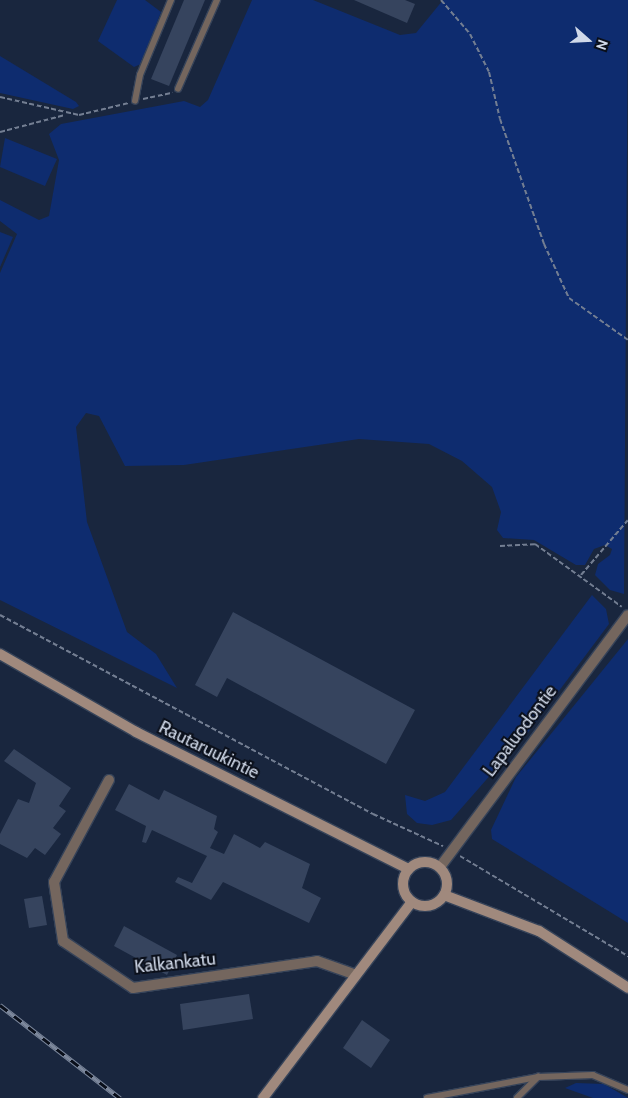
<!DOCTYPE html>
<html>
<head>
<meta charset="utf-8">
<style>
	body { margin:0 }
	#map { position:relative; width:628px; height:1098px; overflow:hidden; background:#19263e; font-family:Cabin,sans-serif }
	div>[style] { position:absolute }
	.green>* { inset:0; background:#0e2c6f }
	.building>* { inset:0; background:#36445e }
	.path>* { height:2px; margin-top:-1px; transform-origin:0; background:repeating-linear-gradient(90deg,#737e92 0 5px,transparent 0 7.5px) }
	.roads { filter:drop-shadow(1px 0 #364359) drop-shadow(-1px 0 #364359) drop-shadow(0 1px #364359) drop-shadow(0 -1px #364359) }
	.service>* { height:5.5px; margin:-2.75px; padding:0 2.75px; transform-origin:2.75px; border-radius:2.75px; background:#74665e }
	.minor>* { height:10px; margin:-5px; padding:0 5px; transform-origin:5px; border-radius:5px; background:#74665e }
	.secondary>* { height:10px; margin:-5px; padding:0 5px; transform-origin:5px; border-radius:5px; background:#a0897d }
	.secondary>.ring { margin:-5px; padding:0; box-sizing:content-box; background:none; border:10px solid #a0897d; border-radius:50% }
	.rail>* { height:5px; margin-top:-2.5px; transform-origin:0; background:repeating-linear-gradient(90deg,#0a0f1a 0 9px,#7d889c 0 18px); box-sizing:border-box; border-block:1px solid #7d889c }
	span { translate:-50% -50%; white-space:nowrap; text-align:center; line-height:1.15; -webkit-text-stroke:4px #0a0f1a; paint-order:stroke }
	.street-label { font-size:18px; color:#d0d9e9 }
	.north { position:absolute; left:563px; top:15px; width:50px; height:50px; -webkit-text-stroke:4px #0a0f1a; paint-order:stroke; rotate:109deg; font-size:14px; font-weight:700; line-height:20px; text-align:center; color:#d0d9e9 }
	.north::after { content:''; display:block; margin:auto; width:18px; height:22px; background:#d0d9e9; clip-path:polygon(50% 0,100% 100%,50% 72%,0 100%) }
</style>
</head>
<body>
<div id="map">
	<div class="green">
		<i style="clip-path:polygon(117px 0,145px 0,161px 12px,141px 64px,134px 67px,98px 41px)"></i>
		<i style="clip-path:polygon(252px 0,313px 0,400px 35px,416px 33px,443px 0,628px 0,624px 594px,610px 590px,595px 575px,598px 564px,610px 555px,612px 549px,605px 545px,594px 549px,585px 565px,576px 565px,534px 540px,503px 538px,497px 530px,501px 512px,492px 487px,462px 461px,429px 444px,359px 439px,184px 465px,125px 466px,99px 416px,86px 413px,76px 427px,87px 522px,127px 632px,156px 654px,177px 688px,0 600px,0 273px,17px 234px,0 221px,0 200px,39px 220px,49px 216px,59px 160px,49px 134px,61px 124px,184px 101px,200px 107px,208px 100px)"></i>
		<i style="clip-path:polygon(0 56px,76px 102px,79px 106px,73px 109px,0 93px)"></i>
		<i style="clip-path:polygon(5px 138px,57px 159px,45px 186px,0 167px)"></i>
		<i style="clip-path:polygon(0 232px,13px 237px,0 267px)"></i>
		<i style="clip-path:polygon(592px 595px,606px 609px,609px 624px,529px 731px,451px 820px,432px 825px,417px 823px,407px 814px,405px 795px,425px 801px,445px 792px)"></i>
		<i style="clip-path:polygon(628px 639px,628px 923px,492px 839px,491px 830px,516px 777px)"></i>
		<i style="clip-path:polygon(576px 1083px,604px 1084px,628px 1098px,593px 1098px,565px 1088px)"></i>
	</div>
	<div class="building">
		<i style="clip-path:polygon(184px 0,205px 0,169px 86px,151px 79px)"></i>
		<i style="clip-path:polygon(354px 0,405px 0,415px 4px,407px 23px)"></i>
		<i style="clip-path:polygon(233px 612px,415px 710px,386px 764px,227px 678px,217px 697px,195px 685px)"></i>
		<i style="clip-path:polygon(14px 749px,71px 788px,59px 806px,66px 811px,53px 828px,61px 834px,45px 855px,35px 848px,27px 858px,0 844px,0 834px,18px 799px,29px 803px,36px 783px,4px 761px)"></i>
		<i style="clip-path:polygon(129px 784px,159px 800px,164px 790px,217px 816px,214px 829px,218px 832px,210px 848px,224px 854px,234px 834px,260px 848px,265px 842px,310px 864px,302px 888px,321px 898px,309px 923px,223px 882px,211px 900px,175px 882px,178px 877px,192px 883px,207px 856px,152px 830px,146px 843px,142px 842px,146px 826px,115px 810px)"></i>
		<i style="clip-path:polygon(42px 896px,47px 925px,29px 928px,24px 899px)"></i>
		<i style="clip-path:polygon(124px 926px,177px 955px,167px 975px,114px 946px)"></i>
		<i style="clip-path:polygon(249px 994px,253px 1019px,183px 1030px,180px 1004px)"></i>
		<i style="clip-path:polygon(362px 1020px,390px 1040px,371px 1068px,343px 1048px)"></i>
	</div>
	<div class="path">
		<i style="left:441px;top:0;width:45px;rotate:49.5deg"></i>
		<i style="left:470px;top:34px;width:42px;rotate:63.4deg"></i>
		<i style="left:489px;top:72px;width:48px;rotate:76.8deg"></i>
		<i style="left:500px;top:119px;width:133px;rotate:70.6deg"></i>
		<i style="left:544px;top:244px;width:60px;rotate:65.2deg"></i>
		<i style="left:569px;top:298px;width:72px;rotate:35.4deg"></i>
		<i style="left:0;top:97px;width:81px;rotate:12.8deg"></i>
		<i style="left:79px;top:115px;width:51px;rotate:-13.5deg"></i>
		<i style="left:143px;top:99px;width:30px;rotate:-12deg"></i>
		<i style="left:0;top:132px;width:67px;rotate:-14.7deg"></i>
		<i style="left:500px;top:546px;width:35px;rotate:-3deg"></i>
		<i style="left:535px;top:544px;width:107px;rotate:35.9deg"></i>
		<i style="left:581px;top:575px;width:72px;rotate:-49.5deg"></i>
		<i style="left:0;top:615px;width:423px;rotate:28.1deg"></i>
		<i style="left:373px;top:814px;width:77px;rotate:24.6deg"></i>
		<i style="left:460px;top:856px;width:196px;rotate:30.8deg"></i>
	</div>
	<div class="roads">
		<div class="service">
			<i style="left:178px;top:89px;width:97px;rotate:-66.3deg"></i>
			<i style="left:135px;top:101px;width:26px;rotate:-79deg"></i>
			<i style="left:140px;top:75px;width:81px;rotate:-67.5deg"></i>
			<i style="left:427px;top:1098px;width:113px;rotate:-10.7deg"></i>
			<i style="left:538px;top:1077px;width:55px;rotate:-2.1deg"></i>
			<i style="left:593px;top:1075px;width:38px;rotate:23deg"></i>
			<i style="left:517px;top:1098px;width:30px;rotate:-45deg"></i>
		</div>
		<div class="minor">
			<i style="left:109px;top:780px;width:116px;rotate:118.3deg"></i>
			<i style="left:54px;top:882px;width:60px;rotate:81.3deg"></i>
			<i style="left:63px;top:941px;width:84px;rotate:33.9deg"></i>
			<i style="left:133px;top:988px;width:186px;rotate:-8.3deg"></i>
			<i style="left:317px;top:961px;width:41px;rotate:19.7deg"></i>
			<i style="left:440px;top:867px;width:314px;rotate:-53.3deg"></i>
		</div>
		<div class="secondary">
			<i style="left:0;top:654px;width:157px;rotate:29.8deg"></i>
			<i style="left:136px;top:732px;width:305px;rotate:26.7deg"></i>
			<i class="ring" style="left:403px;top:862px;width:34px;height:34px"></i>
			<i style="left:444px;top:895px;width:102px;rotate:20.8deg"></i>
			<i style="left:539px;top:931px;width:106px;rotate:32.6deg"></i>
			<i style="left:263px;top:1098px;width:246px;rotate:-52.8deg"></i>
		</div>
	</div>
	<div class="rail">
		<i style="left:0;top:1005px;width:152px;rotate:37.8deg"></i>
	</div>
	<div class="street-label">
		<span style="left:520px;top:731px;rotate:-53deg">Lapaluodontie</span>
		<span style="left:209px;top:750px;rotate:26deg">Rautaruukintie</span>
		<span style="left:175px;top:963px;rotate:-6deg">Kalkankatu</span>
	</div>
	<div class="north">N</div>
</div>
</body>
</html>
